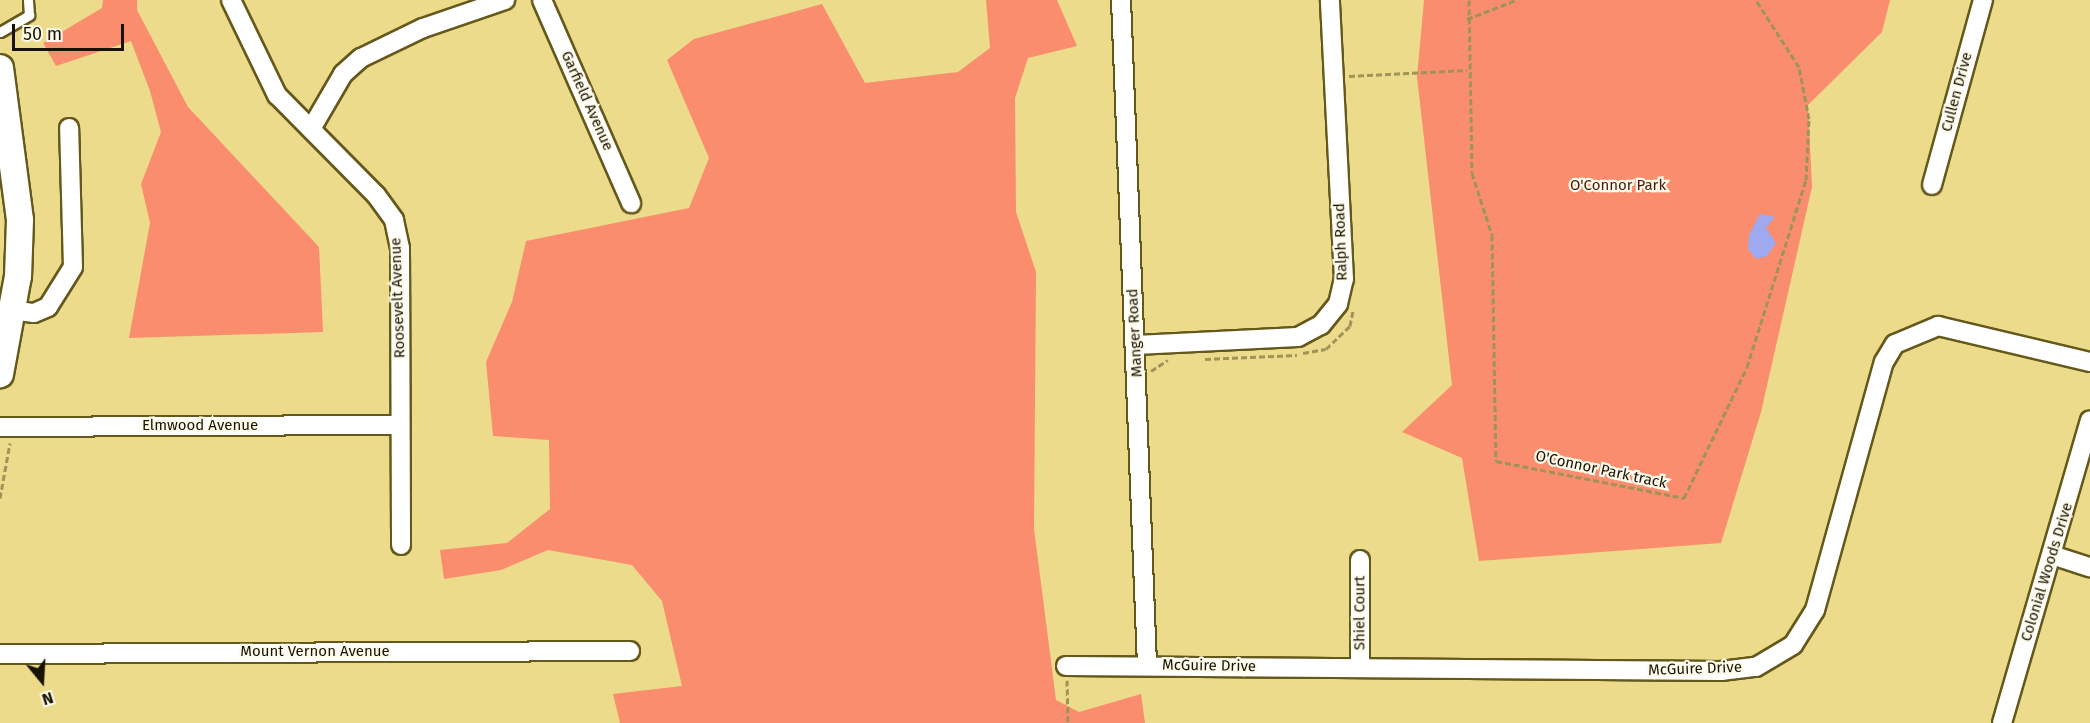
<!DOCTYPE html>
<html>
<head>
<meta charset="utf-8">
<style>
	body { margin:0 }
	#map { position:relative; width:2090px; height:723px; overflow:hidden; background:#ecdb8b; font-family:"Fira Sans",sans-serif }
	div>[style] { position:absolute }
	.green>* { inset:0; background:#f98d6d }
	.water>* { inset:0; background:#9fa9ef }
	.path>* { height:3px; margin-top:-1.5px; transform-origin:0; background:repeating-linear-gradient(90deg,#9f9359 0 6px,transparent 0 9px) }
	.roads { filter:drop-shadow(2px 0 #65581b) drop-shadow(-2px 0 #65581b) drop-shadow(0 2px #65581b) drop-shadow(0 -2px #65581b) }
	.lane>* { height:9px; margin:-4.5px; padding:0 4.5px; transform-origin:4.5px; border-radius:4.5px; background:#fff }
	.street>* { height:18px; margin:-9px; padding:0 9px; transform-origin:9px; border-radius:9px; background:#fff }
	.secondary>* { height:26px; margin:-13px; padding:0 13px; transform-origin:13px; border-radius:13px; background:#fff }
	span { translate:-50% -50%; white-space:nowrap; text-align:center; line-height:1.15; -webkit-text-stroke:4.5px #fefbec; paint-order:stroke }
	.street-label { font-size:15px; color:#181300 }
	.park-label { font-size:15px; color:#4a1909 }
	.north { position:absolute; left:12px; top:651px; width:60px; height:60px; -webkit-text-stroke:4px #fefbec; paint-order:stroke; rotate:162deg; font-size:16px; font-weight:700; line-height:24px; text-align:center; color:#181300 }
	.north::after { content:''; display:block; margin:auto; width:21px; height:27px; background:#181300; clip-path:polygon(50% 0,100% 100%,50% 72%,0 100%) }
	.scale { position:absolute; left:12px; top:24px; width:112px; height:27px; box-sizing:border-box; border:3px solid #181300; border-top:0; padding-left:8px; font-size:18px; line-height:21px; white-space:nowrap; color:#181300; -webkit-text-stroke:4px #fefbec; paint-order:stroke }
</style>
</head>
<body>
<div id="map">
	<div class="green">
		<i style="clip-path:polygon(103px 0,137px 0,137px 10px,188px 107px,319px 247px,323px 332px,129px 338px,150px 223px,141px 184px,161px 132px,150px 91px,131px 41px,56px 66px,43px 43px,102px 8px)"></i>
		<i style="clip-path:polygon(986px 0,1057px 0,1077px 46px,1028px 58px,1015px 98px,1016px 212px,1036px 272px,1034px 529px,1056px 700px,1079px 712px,1141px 694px,1145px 723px,620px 723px,613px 694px,682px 686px,662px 601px,632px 565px,548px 550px,501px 570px,444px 579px,440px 550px,507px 543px,550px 509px,549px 440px,493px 436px,486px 362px,512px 302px,526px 241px,689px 208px,709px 158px,667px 60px,694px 39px,822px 4px,865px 83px,958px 72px,990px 48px)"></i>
		<i style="clip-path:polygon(1424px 0,1890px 0,1882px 32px,1808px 105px,1812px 187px,1761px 412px,1721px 543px,1479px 561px,1462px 458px,1402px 432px,1452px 385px,1417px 77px)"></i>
	</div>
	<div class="water">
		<i style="clip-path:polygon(1760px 214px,1775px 217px,1766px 228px,1776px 243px,1767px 256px,1756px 259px,1748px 249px,1749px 235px)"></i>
	</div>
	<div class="path">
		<i style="left:1469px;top:0;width:173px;rotate:89deg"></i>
		<i style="left:1472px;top:173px;width:65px;rotate:72.1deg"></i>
		<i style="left:1492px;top:235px;width:226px;rotate:89deg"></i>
		<i style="left:1496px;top:461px;width:192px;rotate:11.1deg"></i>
		<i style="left:1684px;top:498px;width:145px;rotate:-64.3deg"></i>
		<i style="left:1747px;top:367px;width:196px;rotate:-72.5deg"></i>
		<i style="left:1806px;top:180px;width:61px;rotate:-87.2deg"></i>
		<i style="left:1809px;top:119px;width:53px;rotate:-100.9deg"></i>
		<i style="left:1799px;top:67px;width:80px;rotate:-122.7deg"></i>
		<i style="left:1467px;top:19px;width:53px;rotate:-21.2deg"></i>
		<i style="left:1349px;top:76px;width:118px;rotate:-2.9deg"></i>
		<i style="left:1303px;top:353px;width:23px;rotate:-10deg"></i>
		<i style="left:1326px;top:349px;width:33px;rotate:-44deg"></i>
		<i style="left:1350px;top:326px;width:15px;rotate:-79deg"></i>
		<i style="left:1205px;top:359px;width:92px;rotate:-2.5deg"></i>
		<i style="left:1151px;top:371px;width:20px;rotate:-33deg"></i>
		<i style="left:0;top:498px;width:56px;rotate:-79.7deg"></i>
		<i style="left:1067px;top:680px;width:43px;rotate:88.7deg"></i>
	</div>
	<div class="roads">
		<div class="lane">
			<i style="left:0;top:32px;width:34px;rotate:-30deg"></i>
			<i style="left:29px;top:15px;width:15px;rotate:-94deg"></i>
		</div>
		<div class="street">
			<i style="left:231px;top:0;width:106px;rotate:64.2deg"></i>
			<i style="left:277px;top:95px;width:141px;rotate:45.3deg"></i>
			<i style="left:376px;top:195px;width:31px;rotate:54deg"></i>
			<i style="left:394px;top:220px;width:29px;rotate:78deg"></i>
			<i style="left:400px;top:248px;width:297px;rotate:89.8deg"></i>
			<i style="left:542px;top:0;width:222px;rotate:66.3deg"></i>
			<i style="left:1121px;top:0;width:666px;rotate:87.76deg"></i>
			<i style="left:311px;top:129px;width:64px;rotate:-59.8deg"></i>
			<i style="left:343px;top:74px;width:24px;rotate:-42deg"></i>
			<i style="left:361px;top:58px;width:69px;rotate:-25.8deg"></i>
			<i style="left:423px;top:28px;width:87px;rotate:-18.9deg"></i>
			<i style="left:1932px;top:185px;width:192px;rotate:-74.6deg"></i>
			<i style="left:12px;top:310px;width:22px;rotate:8deg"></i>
			<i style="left:34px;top:313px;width:15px;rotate:-23deg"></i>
			<i style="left:48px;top:307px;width:47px;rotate:-58deg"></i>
			<i style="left:73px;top:267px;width:139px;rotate:-91.6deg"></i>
			<i style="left:1136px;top:345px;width:162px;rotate:-2.8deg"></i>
			<i style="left:1298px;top:337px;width:26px;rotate:-28deg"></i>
			<i style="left:1321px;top:325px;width:27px;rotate:-51deg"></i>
			<i style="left:1338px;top:304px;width:26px;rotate:-77deg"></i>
			<i style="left:1344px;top:279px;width:279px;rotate:-92.9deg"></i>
			<i style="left:0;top:427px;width:400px;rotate:-0.3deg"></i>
			<i style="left:2052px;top:555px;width:40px;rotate:18deg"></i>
			<i style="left:0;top:654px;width:630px;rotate:-0.27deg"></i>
			<i style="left:1066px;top:666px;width:655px;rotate:0.44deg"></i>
			<i style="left:1721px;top:671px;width:35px;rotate:-7deg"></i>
			<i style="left:1756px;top:667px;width:43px;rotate:-30.7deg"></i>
			<i style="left:1793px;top:645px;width:41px;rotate:-57.8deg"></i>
			<i style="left:1815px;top:610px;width:257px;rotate:-74.5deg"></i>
			<i style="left:1884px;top:362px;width:21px;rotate:-59deg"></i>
			<i style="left:1895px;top:344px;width:47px;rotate:-22.7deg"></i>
			<i style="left:1938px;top:326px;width:156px;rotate:13.3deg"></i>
			<i style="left:1360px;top:667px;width:107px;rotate:-90deg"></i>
			<i style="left:2002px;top:723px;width:315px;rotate:-73.8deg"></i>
		</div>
		<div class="secondary">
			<i style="left:0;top:68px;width:153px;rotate:82.5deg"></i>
			<i style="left:20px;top:220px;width:56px;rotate:92deg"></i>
			<i style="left:18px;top:276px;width:100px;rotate:100.4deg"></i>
		</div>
	</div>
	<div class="street-label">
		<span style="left:1957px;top:92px;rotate:-75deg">Cullen Drive</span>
		<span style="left:587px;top:101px;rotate:66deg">Garfield Avenue</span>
		<span style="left:1341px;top:242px;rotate:-92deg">Ralph Road</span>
		<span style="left:398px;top:298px;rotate:-92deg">Roosevelt Avenue</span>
		<span style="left:1135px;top:333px;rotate:-93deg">Manger Road</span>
		<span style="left:200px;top:426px">Elmwood Avenue</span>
		<span style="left:1601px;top:470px;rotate:12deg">O'Connor Park track</span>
		<span style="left:2047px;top:572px;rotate:-73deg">Colonial Woods Drive</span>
		<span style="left:1360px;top:613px;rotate:-90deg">Shiel Court</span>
		<span style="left:315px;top:652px">Mount Vernon Avenue</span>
		<span style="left:1209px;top:666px;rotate:1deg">McGuire Drive</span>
		<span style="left:1695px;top:669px;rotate:-2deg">McGuire Drive</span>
	</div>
	<div class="park-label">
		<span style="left:1618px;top:186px">O'Connor Park</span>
	</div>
	<div class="north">N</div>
	<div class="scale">50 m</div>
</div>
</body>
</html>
